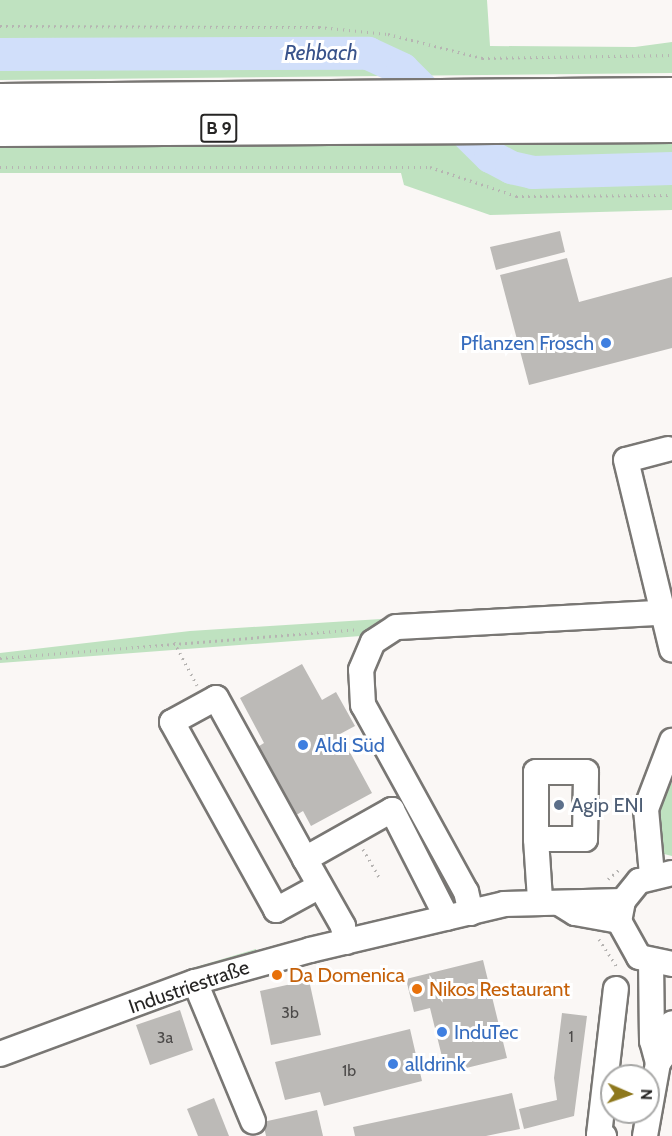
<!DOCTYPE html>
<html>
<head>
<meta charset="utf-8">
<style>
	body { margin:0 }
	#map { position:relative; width:672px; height:1136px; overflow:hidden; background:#faf7f5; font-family:Cabin,sans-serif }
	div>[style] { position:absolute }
	.green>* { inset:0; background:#bfe2c0 }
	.river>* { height:33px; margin:-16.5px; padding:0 16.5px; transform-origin:16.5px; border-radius:16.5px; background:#d1dffa }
	.building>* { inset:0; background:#bcbab7 }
	.path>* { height:3px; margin-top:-1.5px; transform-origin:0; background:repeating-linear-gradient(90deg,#b6b4b2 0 1.5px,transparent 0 6px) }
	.roads { filter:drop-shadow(2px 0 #797774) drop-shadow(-2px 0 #797774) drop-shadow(0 2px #797774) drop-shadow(0 -2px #797774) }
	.minor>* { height:24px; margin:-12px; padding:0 12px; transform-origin:12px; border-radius:12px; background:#fff }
	.highway>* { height:33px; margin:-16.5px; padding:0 16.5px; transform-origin:16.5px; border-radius:16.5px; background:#fff }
	.dots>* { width:16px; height:16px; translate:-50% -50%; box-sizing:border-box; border:3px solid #fff; border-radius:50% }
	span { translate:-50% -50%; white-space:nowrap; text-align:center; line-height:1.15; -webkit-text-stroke:6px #fff; paint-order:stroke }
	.number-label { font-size:16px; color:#4c4a49 }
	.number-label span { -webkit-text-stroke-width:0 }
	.shield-label span { padding:2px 4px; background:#fff; border:2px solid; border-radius:4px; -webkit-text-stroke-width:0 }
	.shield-label { font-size:18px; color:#262524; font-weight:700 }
	.shop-label { font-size:20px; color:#366cbe }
	.right { translate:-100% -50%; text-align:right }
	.left { translate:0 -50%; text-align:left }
	.service-label { font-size:20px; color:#4e5e75 }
	.food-label { font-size:20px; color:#c56008 }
	.street-label { font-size:20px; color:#262524 }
	.water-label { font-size:21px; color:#39538b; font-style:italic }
	.north { position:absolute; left:600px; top:1064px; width:60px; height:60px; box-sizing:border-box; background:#fff; border:2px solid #a8a8a7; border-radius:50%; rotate:92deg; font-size:16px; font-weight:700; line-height:24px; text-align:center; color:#262524 }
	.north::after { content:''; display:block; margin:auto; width:21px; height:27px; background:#8e781d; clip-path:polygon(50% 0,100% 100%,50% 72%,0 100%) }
</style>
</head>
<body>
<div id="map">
	<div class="green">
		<i style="clip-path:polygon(0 0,487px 0,490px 46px,635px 47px,672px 42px,672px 73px,0 80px)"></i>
		<i style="clip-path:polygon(672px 141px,672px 210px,490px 215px,404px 185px,401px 173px,0 173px,0 145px)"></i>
		<i style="clip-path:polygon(381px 619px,374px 635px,0 663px,0 653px,190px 631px)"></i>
		<i style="clip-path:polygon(672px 782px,672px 856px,664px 854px,653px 819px)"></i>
		<i style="clip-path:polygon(256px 949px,257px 952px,0 1043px,189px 969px)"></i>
	</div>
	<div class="river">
		<i style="left:0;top:54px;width:368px;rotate:-0.2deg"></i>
		<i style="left:368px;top:53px;width:38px;rotate:25deg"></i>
		<i style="left:402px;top:69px;width:124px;rotate:44.7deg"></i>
		<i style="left:490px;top:156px;width:24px;rotate:28deg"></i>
		<i style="left:511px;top:167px;width:22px;rotate:13deg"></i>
		<i style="left:532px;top:172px;width:140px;rotate:-1.6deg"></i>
	</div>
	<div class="building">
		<i style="clip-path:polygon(560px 231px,565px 252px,496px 270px,490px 247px)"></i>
		<i style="clip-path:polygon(567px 258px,579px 302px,672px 277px,672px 348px,529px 385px,500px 275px)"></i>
		<i style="clip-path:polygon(302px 664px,322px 700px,336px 692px,355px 726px,340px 734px,372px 793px,311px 826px,303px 811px,293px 817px,256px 748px,264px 743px,240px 698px)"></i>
		<i style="clip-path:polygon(483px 960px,507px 1058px,446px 1073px,430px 1008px,414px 1012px,406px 979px)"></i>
		<i style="clip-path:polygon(309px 980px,321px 1035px,271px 1045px,260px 991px)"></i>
		<i style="clip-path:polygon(180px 1010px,193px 1050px,150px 1065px,136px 1025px)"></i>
		<i style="clip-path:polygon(562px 1013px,587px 1016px,574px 1116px,524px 1129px,519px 1109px,557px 1100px,554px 1078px)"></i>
		<i style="clip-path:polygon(410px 1029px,422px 1081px,324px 1106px,320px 1092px,285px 1100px,275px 1062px)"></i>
		<i style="clip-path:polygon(512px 1093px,520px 1129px,486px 1136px,355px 1136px,353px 1127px)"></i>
		<i style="clip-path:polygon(214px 1098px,229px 1136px,198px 1136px,187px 1109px)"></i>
		<i style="clip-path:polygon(317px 1110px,323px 1136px,266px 1136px,263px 1122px)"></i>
	</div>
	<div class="path">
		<i style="left:0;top:26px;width:319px;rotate:0.2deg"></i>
		<i style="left:319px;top:27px;width:69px;rotate:5.8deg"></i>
		<i style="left:388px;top:34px;width:97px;rotate:14.3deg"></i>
		<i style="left:482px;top:58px;width:190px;rotate:-0.9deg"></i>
		<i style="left:0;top:167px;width:430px"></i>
		<i style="left:430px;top:167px;width:91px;rotate:18.6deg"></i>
		<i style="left:516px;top:196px;width:156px;rotate:-0.4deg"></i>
		<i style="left:174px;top:642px;width:49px;rotate:61.9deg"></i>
		<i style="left:0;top:658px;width:358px;rotate:-4.6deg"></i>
		<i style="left:363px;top:849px;width:32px;rotate:60deg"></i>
		<i style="left:608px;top:879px;width:17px;rotate:-40deg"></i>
		<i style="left:599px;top:939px;width:35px;rotate:57deg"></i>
	</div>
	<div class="roads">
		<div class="minor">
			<i style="left:668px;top:449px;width:43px;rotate:165.3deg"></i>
			<i style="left:626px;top:460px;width:195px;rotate:76.4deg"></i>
			<i style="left:536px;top:839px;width:49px"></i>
			<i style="left:585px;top:839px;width:67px;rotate:-89.1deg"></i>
			<i style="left:586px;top:772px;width:50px;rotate:180deg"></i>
			<i style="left:536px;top:772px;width:67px;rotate:90deg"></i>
			<i style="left:536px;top:839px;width:61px;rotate:86.2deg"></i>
			<i style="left:305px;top:859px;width:184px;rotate:-118.9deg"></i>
			<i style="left:216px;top:698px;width:50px;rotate:151.4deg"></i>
			<i style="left:172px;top:722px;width:215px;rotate:61deg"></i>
			<i style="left:276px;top:910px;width:50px;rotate:-28.6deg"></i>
			<i style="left:672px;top:873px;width:34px;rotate:166deg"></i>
			<i style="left:639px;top:881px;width:26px;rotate:129deg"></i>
			<i style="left:623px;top:901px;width:20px;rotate:101deg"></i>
			<i style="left:619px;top:921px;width:41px;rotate:60.9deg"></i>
			<i style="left:639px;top:957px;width:34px;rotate:12deg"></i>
			<i style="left:652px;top:875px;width:66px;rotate:-95.2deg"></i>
			<i style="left:646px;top:809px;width:73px;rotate:-69.1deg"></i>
			<i style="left:559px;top:903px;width:19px;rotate:32deg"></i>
			<i style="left:575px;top:913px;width:45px;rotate:10.3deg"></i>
			<i style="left:471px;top:913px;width:22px;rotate:-103deg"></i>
			<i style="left:466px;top:892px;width:213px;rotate:-118.8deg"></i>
			<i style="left:363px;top:705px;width:35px;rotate:-93deg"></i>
			<i style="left:361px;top:670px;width:30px;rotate:-67deg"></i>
			<i style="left:373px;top:642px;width:27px;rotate:-33deg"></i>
			<i style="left:396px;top:627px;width:276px;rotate:-3.1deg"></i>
			<i style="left:346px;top:942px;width:16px;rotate:-101deg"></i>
			<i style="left:343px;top:926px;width:77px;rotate:-119.6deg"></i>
			<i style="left:305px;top:859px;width:100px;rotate:-29.4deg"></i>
			<i style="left:392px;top:810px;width:121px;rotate:63deg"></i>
			<i style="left:195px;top:982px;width:151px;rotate:67.4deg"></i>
			<i style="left:0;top:1054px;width:208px;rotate:-20.3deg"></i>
			<i style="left:195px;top:982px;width:119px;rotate:-15.5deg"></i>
			<i style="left:310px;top:950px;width:199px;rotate:-13.3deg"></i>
			<i style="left:504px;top:904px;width:119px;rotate:-1.4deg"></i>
			<i style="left:658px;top:1063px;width:19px;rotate:-54deg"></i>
			<i style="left:669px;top:1048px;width:25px;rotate:-83deg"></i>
			<i style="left:604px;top:1136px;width:5px;rotate:-169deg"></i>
			<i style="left:599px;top:1135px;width:147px;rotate:-83.4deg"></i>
			<i style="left:645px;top:1136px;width:74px;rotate:-79.9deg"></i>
			<i style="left:658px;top:1063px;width:23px;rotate:-105deg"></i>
			<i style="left:652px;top:1041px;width:78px;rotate:-90.7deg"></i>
		</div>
		<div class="highway">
			<i style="left:0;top:100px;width:672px;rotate:-0.51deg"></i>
			<i style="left:0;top:129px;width:672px;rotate:-0.34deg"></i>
		</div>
	</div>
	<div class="dots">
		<i style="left:606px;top:343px;background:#3f7fe0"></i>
		<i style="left:303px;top:745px;background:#3f7fe0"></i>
		<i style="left:559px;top:805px;background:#5c6f8a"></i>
		<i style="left:277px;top:975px;background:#e8710a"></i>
		<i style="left:417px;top:989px;background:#e8710a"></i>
		<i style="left:442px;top:1032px;background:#3f7fe0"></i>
		<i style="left:393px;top:1064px;background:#3f7fe0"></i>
	</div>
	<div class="number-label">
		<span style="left:290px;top:1013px">3b</span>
		<span style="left:571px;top:1037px">1</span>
		<span style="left:165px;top:1038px">3a</span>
		<span style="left:349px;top:1071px">1b</span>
	</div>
	<div class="shield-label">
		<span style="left:219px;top:128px">B 9</span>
	</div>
	<div class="shop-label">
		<span class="right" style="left:594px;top:343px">Pflanzen Frosch</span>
		<span class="left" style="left:315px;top:745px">Aldi Süd</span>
		<span class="left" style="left:454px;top:1032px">InduTec</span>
		<span class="left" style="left:405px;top:1064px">alldrink</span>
	</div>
	<div class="service-label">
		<span class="left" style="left:571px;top:805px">Agip ENI</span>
	</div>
	<div class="food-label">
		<span class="left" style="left:289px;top:975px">Da Domenica</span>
		<span class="left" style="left:429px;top:989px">Nikos Restaurant</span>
	</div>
	<div class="street-label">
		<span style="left:189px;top:987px;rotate:-19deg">Industriestraße</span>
	</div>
	<div class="water-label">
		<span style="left:321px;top:53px">Rehbach</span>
	</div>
	<div class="north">N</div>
</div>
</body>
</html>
